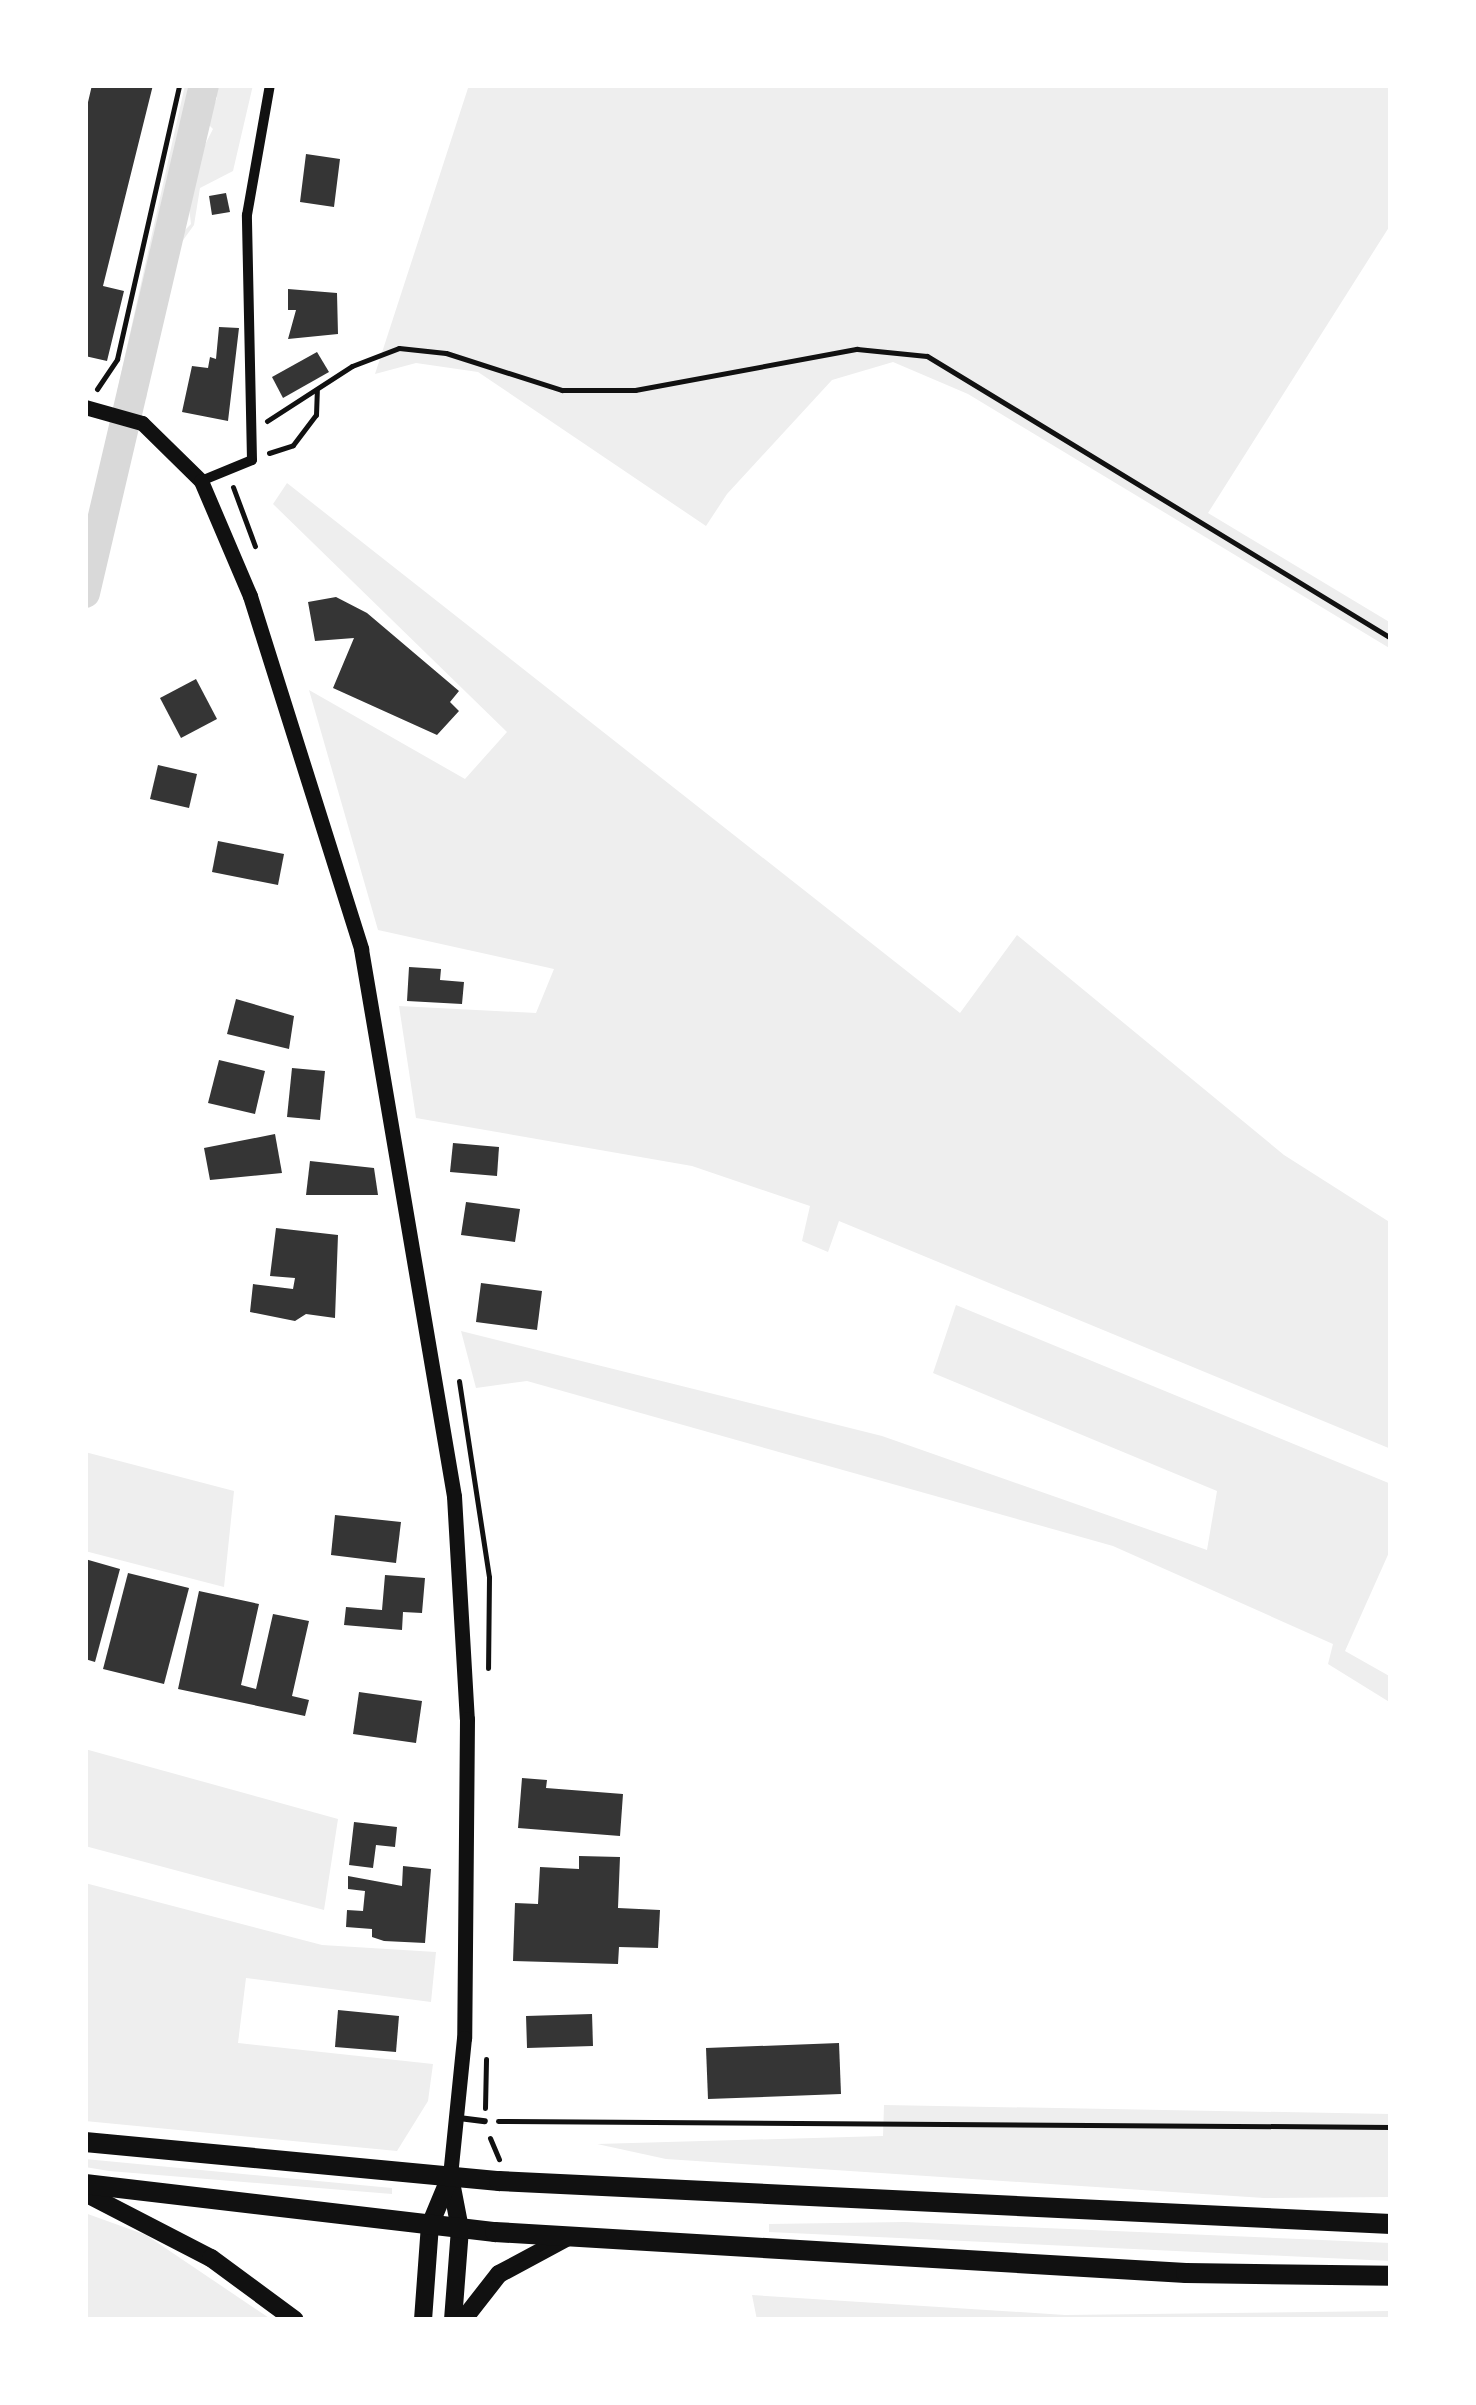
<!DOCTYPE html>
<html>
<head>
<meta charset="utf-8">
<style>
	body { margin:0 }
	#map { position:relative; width:1476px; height:2405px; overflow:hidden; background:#fff; font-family:"Times New Roman",serif }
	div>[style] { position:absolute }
	.green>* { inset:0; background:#eee }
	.canal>* { height:30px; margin:-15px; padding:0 15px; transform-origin:15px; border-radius:15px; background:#d9d9d9 }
	.building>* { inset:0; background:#353535 }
	.path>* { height:5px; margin:-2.5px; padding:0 2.5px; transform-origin:2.5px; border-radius:2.5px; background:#111 }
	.service>* { height:6px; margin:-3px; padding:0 3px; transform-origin:3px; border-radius:3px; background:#111 }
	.minor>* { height:10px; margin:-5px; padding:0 5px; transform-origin:5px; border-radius:5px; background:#111 }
	.tertiary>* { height:15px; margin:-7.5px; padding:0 7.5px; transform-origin:7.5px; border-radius:7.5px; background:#111 }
	.secondary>* { height:18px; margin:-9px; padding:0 9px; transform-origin:9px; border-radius:9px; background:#111 }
	.primary>* { height:20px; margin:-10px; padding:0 10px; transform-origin:10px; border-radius:10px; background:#111 }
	span { translate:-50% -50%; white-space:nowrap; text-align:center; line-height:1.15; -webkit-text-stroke:10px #fff; paint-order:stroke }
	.frame { position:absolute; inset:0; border:88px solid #fff; pointer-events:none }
</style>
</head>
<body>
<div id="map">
	<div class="green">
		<i style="clip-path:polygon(185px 85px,200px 85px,130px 383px,136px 385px,172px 243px,191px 224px,186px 182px,213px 129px,206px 122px,217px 98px,212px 88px,253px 85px,233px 171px,200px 188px,194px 225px,181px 243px,156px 330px,146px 399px,117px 392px)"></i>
		<i style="clip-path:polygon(469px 85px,1391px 85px,1391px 224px,1208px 513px,1391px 623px,1391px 649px,968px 394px,893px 362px,832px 380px,727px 494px,706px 526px,478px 372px,416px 363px,375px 374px)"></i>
		<i style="clip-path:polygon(287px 483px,960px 1013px,1017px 935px,1284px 1155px,1391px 1223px,1391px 1449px,839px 1221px,828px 1252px,802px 1241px,810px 1206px,692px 1166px,416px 1118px,399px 1006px,536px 1013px,554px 969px,378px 930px,309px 690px,465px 779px,507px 732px,273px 504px)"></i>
		<i style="clip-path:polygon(956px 1305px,1391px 1484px,1391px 1548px,1345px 1651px,1391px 1677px,1391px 1703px,1328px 1664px,1333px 1644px,1113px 1546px,527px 1381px,476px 1388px,461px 1331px,882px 1436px,1207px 1550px,1217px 1491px,933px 1373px)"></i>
		<i style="clip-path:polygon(85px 1452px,234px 1491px,224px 1587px,85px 1551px)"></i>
		<i style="clip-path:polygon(85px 1749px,338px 1819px,324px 1910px,85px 1846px)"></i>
		<i style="clip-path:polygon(85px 1883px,322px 1945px,436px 1952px,431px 2002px,246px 1978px,238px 2043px,433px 2064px,428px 2101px,397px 2151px,85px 2121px)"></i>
		<i style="clip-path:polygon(884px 2105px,1391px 2114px,1391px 2197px,1264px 2198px,666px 2159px,597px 2144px,883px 2136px)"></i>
		<i style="clip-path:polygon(85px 2159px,392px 2188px,392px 2194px,109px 2171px,85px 2167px)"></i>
		<i style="clip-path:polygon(85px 2213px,146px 2235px,272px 2320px,85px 2320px)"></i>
		<i style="clip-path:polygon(905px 2222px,1391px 2243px,1391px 2261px,769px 2232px,769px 2224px)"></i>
		<i style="clip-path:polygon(752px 2295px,1065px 2315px,1391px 2311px,1391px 2320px,757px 2320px)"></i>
	</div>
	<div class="canal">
		<i style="left:85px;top:593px;width:522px;rotate:-76.82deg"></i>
	</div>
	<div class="building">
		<i style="clip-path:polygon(92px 85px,153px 85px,103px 286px,124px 291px,107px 361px,85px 356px,85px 115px)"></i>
		<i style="clip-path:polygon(306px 154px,340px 159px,334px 207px,300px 202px)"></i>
		<i style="clip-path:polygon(226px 193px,230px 212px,212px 215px,209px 196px)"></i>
		<i style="clip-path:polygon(288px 289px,337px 293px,338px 334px,288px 339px,296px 310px,288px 310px)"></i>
		<i style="clip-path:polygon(219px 327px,239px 328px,228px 421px,182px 412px,192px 366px,208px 368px,210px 357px,216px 359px)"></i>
		<i style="clip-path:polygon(317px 352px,329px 372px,283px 398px,272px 377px)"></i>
		<i style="clip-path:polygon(336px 597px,367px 613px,459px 691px,450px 702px,459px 711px,437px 735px,333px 688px,354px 638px,315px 641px,308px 602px)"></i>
		<i style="clip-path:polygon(196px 679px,217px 719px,181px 738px,160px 698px)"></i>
		<i style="clip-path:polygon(158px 765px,197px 774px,189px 808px,150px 799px)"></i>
		<i style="clip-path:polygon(218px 841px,284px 854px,278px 885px,212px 872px)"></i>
		<i style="clip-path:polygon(409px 967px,441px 969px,440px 980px,464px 982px,462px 1004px,407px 1001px)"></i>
		<i style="clip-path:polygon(236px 999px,294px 1016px,289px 1049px,227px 1034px)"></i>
		<i style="clip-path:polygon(219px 1060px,265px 1071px,255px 1114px,208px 1103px)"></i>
		<i style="clip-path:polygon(292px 1068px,325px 1071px,320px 1120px,287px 1117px)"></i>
		<i style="clip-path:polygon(275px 1134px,282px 1173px,210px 1180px,204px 1148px)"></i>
		<i style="clip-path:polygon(453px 1143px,499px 1147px,497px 1176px,450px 1172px)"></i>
		<i style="clip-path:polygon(310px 1161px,374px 1168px,378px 1195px,306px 1195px)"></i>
		<i style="clip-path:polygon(466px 1202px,520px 1209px,515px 1242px,461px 1235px)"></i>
		<i style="clip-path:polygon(276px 1228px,338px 1235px,335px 1318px,306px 1314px,295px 1321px,250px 1312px,253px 1284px,293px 1289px,295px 1278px,270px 1276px)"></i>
		<i style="clip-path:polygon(481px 1283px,542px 1291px,537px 1330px,476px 1322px)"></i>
		<i style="clip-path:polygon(335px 1515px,401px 1522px,396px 1563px,331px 1555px)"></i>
		<i style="clip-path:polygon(85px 1559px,120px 1569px,95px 1662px,85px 1659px)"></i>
		<i style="clip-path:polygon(128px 1573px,189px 1588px,164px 1684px,103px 1669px)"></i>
		<i style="clip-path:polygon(385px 1575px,425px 1578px,422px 1613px,403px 1612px,402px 1630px,344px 1625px,346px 1607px,382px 1610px)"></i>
		<i style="clip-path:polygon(199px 1591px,259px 1604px,241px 1685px,256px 1689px,273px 1614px,309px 1621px,292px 1696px,309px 1700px,305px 1716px,178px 1689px)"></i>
		<i style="clip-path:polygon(359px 1692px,422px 1701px,416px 1743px,353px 1734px)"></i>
		<i style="clip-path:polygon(522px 1778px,547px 1780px,546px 1788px,623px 1794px,620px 1836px,518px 1828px)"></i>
		<i style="clip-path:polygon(354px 1822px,397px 1827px,395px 1847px,376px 1845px,373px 1868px,349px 1865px)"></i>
		<i style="clip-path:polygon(579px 1856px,620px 1857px,618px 1908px,660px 1910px,658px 1948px,619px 1947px,618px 1964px,513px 1961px,515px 1903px,538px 1904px,540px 1867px,579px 1869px)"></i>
		<i style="clip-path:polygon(403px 1866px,431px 1869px,425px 1943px,384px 1941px,372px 1937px,372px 1929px,346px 1927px,347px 1910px,363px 1911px,365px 1891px,348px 1889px,348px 1876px,402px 1886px)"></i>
		<i style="clip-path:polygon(338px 2010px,399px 2016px,396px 2052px,335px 2047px)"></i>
		<i style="clip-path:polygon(592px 2014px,593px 2046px,527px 2048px,526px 2016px)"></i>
		<i style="clip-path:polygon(839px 2043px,841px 2094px,708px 2099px,706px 2048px)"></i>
	</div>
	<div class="path">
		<i style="left:97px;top:389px;width:36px;rotate:-56deg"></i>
		<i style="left:117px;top:359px;width:281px;rotate:-77.2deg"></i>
		<i style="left:267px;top:421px;width:101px;rotate:-32.9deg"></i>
		<i style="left:352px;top:366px;width:50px;rotate:-21deg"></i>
		<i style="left:399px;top:348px;width:47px;rotate:6.1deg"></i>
		<i style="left:446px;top:353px;width:122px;rotate:17.7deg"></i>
		<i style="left:562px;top:390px;width:73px"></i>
		<i style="left:635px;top:390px;width:226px;rotate:-10.5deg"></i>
		<i style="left:857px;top:349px;width:70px;rotate:5.7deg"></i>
		<i style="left:927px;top:356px;width:543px;rotate:31.29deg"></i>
		<i style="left:269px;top:453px;width:25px;rotate:-18deg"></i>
		<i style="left:293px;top:445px;width:38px;rotate:-53deg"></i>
		<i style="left:316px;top:415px;width:24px;rotate:-88deg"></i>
		<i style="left:233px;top:487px;width:63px;rotate:69.6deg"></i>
		<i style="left:459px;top:1381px;width:198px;rotate:81.3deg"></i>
		<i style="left:489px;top:1577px;width:91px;rotate:90.6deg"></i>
		<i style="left:485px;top:2108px;width:49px;rotate:-88.8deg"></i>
		<i style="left:498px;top:2121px;width:893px;rotate:0.38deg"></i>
		<i style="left:490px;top:2138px;width:23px;rotate:67deg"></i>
	</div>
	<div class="service">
		<i style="left:459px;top:2118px;width:26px;rotate:7deg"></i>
	</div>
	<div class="minor">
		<i style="left:201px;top:481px;width:55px;rotate:-22.4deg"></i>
		<i style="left:252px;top:460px;width:245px;rotate:-91.2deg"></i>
		<i style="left:247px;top:215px;width:132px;rotate:-80deg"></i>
	</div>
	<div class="tertiary">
		<i style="left:85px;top:407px;width:59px;rotate:15.7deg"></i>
		<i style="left:142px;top:423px;width:83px;rotate:44.5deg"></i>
		<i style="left:201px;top:481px;width:125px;rotate:66.9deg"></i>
		<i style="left:250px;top:596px;width:370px;rotate:72.5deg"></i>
		<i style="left:361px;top:949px;width:555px;rotate:80.35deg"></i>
		<i style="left:454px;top:1496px;width:223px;rotate:86.7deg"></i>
		<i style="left:467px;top:1719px;width:319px;rotate:90.5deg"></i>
		<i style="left:464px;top:2038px;width:140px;rotate:95.8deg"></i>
	</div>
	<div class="secondary">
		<i style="left:450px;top:2177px;width:53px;rotate:79.1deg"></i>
		<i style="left:460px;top:2229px;width:91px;rotate:94.4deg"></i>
		<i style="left:85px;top:2193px;width:142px;rotate:27.3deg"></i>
		<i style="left:211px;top:2258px;width:104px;rotate:36.4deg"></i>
		<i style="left:423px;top:2320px;width:95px;rotate:-85.8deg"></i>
		<i style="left:430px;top:2225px;width:52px;rotate:-67.4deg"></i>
		<i style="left:463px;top:2320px;width:58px;rotate:-52deg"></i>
		<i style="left:499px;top:2274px;width:78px;rotate:-28.2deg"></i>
	</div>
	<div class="primary">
		<i style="left:85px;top:2142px;width:416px;rotate:5.4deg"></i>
		<i style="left:499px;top:2181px;width:893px;rotate:2.76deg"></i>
		<i style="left:85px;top:2184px;width:413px;rotate:6.7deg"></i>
		<i style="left:495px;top:2232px;width:692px;rotate:3.4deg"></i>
		<i style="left:1186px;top:2273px;width:205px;rotate:0.8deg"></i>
	</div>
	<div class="frame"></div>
</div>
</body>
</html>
